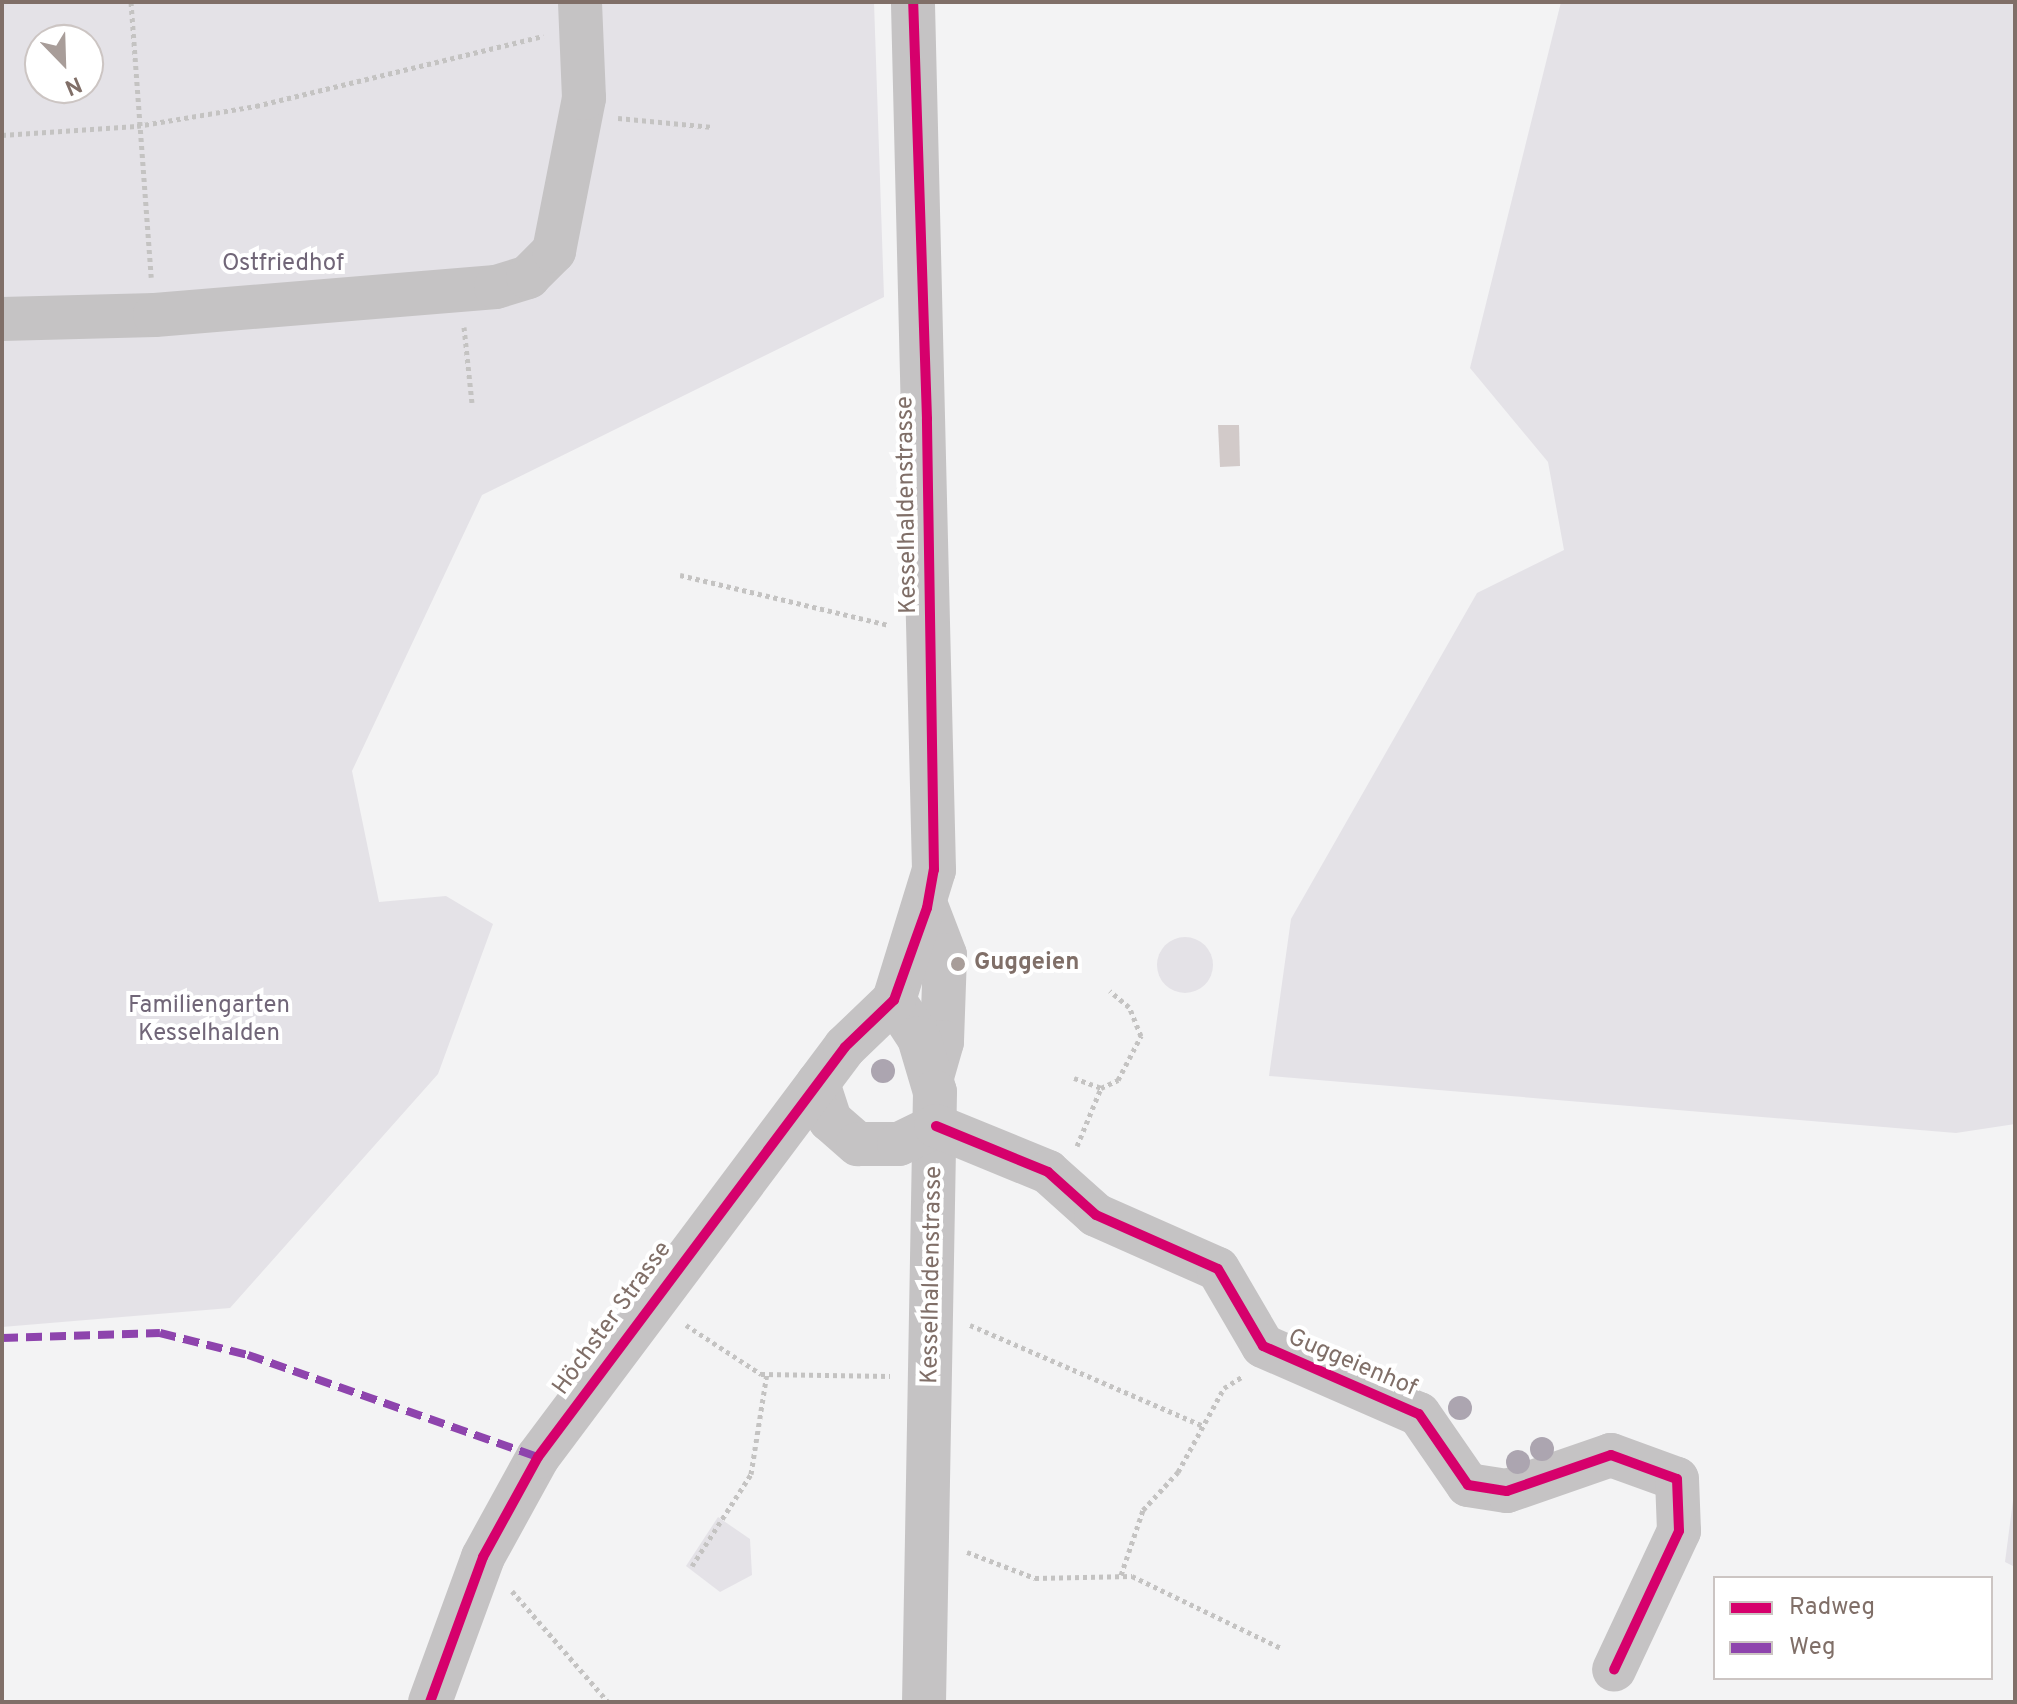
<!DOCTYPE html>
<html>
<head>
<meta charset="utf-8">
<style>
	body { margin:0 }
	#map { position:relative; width:2017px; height:1704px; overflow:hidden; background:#f3f3f4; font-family:Overpass,sans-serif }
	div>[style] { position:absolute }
	.green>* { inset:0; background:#e4e2e7 }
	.round { border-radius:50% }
	.water>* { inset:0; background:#d2cac9 }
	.path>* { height:5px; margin-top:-2.5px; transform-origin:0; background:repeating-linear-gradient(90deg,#c4c3c2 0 4px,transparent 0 8px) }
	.minor>* { height:44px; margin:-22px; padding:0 22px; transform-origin:22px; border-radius:22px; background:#c5c3c4 }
	.quiet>* { height:8px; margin-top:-4px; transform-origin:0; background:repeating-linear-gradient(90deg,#8e44ad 0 16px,transparent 0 24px) }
	.cycleway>* { height:10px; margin:-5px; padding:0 5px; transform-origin:5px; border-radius:5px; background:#d6006c }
	.trees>* { width:24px; height:24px; margin:-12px; border-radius:50%; background:#aca5b0 }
	.dots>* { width:22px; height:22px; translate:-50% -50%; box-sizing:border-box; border:4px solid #fff; border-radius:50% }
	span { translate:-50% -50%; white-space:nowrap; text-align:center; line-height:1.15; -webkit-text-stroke:8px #fff; paint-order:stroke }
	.park-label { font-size:24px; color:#716678 }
	.street-label { font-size:24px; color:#806f68 }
	.poi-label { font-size:24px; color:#806f68; font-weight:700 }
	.left { translate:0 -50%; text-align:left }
	.frame { position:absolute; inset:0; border:4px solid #806f68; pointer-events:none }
	.legend { position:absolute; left:1713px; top:1576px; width:280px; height:104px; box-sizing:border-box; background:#fff; border:2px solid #ccc5c3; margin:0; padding:10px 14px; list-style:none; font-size:24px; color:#806f68 }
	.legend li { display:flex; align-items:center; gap:16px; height:40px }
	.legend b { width:40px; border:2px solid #ccc5c3 }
	.north { position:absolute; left:24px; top:24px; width:80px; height:80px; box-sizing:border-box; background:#fff; border:2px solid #ccc5c3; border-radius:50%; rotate:157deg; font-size:22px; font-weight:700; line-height:32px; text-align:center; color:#806f68 }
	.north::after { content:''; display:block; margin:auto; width:28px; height:36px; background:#a89d99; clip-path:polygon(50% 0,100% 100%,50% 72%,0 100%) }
</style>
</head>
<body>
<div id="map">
	<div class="green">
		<i style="clip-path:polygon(evenodd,2px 2px,874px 2px,884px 297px,482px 495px,352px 771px,379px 902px,446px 896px,493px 924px,438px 1074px,230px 1308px,2px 1327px,2px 2px,40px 40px,88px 40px,88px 88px,40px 88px,40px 40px)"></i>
		<i style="clip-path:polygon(1561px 2px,2015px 2px,2015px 1124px,1956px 1133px,1269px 1076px,1291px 919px,1477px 593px,1564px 550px,1548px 462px,1470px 368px)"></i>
		<i class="round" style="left:1157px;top:937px;width:56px;height:56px"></i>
		<i style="clip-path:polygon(2015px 1485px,2015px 1567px,2005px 1562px)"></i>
		<i style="clip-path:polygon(718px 1517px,750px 1539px,752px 1575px,720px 1592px,686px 1566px)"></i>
	</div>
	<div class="water">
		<i style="clip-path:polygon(1218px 425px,1239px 425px,1240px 466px,1220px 467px)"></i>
	</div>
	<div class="path">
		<i style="left:131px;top:2px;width:276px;rotate:85.8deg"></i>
		<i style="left:618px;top:118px;width:95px;rotate:5.4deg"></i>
		<i style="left:2px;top:135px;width:135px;rotate:-3.8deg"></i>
		<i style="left:137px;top:126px;width:121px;rotate:-9.5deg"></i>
		<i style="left:256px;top:106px;width:296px;rotate:-13.7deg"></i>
		<i style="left:464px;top:327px;width:76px;rotate:84deg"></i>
		<i style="left:680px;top:575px;width:215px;rotate:13.5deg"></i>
		<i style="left:1074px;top:1078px;width:29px;rotate:20deg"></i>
		<i style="left:1077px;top:1146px;width:63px;rotate:-67.5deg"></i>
		<i style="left:1101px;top:1088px;width:19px;rotate:-25deg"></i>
		<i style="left:1118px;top:1080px;width:50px;rotate:-62.4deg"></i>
		<i style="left:1141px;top:1036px;width:31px;rotate:-112deg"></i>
		<i style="left:1129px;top:1007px;width:25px;rotate:-140deg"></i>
		<i style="left:686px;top:1325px;width:90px;rotate:33.2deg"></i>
		<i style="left:761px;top:1374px;width:129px;rotate:0.9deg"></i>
		<i style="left:970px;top:1325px;width:254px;rotate:23.4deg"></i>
		<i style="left:967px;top:1552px;width:73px;rotate:20.9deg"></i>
		<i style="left:1035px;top:1578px;width:97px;rotate:-1.2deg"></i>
		<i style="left:1132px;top:1576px;width:165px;rotate:25.8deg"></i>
		<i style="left:692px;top:1566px;width:109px;rotate:-57.3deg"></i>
		<i style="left:751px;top:1474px;width:102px;rotate:-81deg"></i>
		<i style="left:1121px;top:1575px;width:69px;rotate:-71.3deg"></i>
		<i style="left:1143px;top:1510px;width:52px;rotate:-47.4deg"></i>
		<i style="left:1178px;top:1472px;width:96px;rotate:-61.3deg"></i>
		<i style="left:1224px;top:1388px;width:22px;rotate:-32deg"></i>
		<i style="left:512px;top:1591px;width:147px;rotate:49.1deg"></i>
	</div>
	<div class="minor">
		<i style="left:2px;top:319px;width:153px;rotate:-1.5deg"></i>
		<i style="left:155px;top:315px;width:342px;rotate:-4.7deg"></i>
		<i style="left:496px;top:287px;width:34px;rotate:-17deg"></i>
		<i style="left:528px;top:277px;width:37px;rotate:-45deg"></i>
		<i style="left:554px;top:251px;width:156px;rotate:-78.9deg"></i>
		<i style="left:584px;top:98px;width:96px;rotate:-92.4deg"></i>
		<i style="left:927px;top:908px;width:50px;rotate:69deg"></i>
		<i style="left:945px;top:955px;width:87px;rotate:92deg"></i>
		<i style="left:942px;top:1042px;width:35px;rotate:106deg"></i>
		<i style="left:894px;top:1000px;width:136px;rotate:-72.9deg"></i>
		<i style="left:934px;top:870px;width:868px;rotate:-91.39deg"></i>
		<i style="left:894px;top:1000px;width:45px;rotate:56.7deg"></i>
		<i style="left:919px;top:1038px;width:56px;rotate:73.5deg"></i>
		<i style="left:935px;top:1092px;width:610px;rotate:91.03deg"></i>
		<i style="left:818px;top:1083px;width:39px;rotate:72deg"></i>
		<i style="left:830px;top:1120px;width:37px;rotate:41deg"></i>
		<i style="left:858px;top:1144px;width:41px"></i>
		<i style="left:899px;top:1144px;width:41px;rotate:-25.9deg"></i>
		<i style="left:936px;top:1126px;width:121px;rotate:22.3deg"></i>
		<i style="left:1048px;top:1172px;width:64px;rotate:41.9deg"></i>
		<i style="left:1096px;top:1215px;width:133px;rotate:23.9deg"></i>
		<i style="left:1218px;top:1269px;width:89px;rotate:59.7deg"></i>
		<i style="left:1263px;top:1346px;width:170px;rotate:23.6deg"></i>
		<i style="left:1419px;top:1414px;width:86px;rotate:55.4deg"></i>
		<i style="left:1468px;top:1485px;width:39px;rotate:9deg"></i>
		<i style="left:1507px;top:1491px;width:110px;rotate:-19.1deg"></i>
		<i style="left:1611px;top:1455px;width:70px;rotate:20deg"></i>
		<i style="left:1677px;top:1479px;width:52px;rotate:87.8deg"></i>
		<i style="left:1679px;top:1531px;width:153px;rotate:115.1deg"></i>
		<i style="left:430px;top:1702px;width:154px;rotate:-69.9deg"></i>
		<i style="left:483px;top:1557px;width:114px;rotate:-61.2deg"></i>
		<i style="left:538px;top:1457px;width:512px;rotate:-53.17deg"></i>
		<i style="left:845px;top:1047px;width:68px;rotate:-43.8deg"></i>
	</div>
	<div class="quiet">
		<i style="left:2px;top:1338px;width:158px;rotate:-1.8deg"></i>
		<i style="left:160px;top:1333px;width:91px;rotate:14deg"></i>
		<i style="left:248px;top:1355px;width:307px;rotate:19.4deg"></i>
	</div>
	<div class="cycleway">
		<i style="left:936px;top:1126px;width:121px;rotate:22.3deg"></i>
		<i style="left:1048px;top:1172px;width:64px;rotate:41.9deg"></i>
		<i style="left:1096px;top:1215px;width:133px;rotate:23.9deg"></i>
		<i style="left:1218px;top:1269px;width:89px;rotate:59.7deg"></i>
		<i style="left:1263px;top:1346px;width:170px;rotate:23.6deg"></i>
		<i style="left:1419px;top:1414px;width:86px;rotate:55.4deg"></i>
		<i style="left:1468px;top:1485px;width:39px;rotate:9deg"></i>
		<i style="left:1507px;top:1491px;width:110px;rotate:-19.1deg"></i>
		<i style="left:1611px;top:1455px;width:70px;rotate:20deg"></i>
		<i style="left:1677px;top:1479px;width:52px;rotate:87.8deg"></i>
		<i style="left:1679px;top:1531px;width:153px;rotate:115.1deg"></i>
		<i style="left:430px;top:1702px;width:154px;rotate:-69.9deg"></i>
		<i style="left:483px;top:1557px;width:114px;rotate:-61.2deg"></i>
		<i style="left:538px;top:1457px;width:512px;rotate:-53.17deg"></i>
		<i style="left:845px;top:1047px;width:68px;rotate:-43.8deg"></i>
		<i style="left:894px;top:1000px;width:98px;rotate:-70.3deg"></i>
		<i style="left:927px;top:908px;width:39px;rotate:-80deg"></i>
		<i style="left:934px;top:870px;width:451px;rotate:-90.9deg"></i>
		<i style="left:927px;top:419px;width:417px;rotate:-91.9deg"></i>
	</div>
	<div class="trees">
		<i style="left:883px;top:1071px"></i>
		<i style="left:1460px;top:1408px"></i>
		<i style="left:1542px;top:1449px"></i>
		<i style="left:1518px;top:1462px"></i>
	</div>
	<div class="dots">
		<i style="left:958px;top:964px;background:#a89d99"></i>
	</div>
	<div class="park-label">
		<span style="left:283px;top:265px">Ostfriedhof</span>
		<span style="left:209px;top:1021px">Familiengarten<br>Kesselhalden</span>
	</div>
	<div class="street-label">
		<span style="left:908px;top:505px;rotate:-91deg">Kesselhaldenstrasse</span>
		<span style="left:933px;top:1275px;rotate:-89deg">Kesselhaldenstrasse</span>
		<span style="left:613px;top:1319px;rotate:-54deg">Höchster Strasse</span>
		<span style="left:1352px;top:1364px;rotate:23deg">Guggeienhof</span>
	</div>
	<div class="poi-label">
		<span class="left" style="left:974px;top:964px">Guggeien</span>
	</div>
	<div class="frame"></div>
	<ul class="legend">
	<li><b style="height:10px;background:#d6006c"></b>Radweg</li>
	<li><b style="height:10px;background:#8e44ad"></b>Weg</li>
	</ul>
	<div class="north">N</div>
</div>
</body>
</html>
